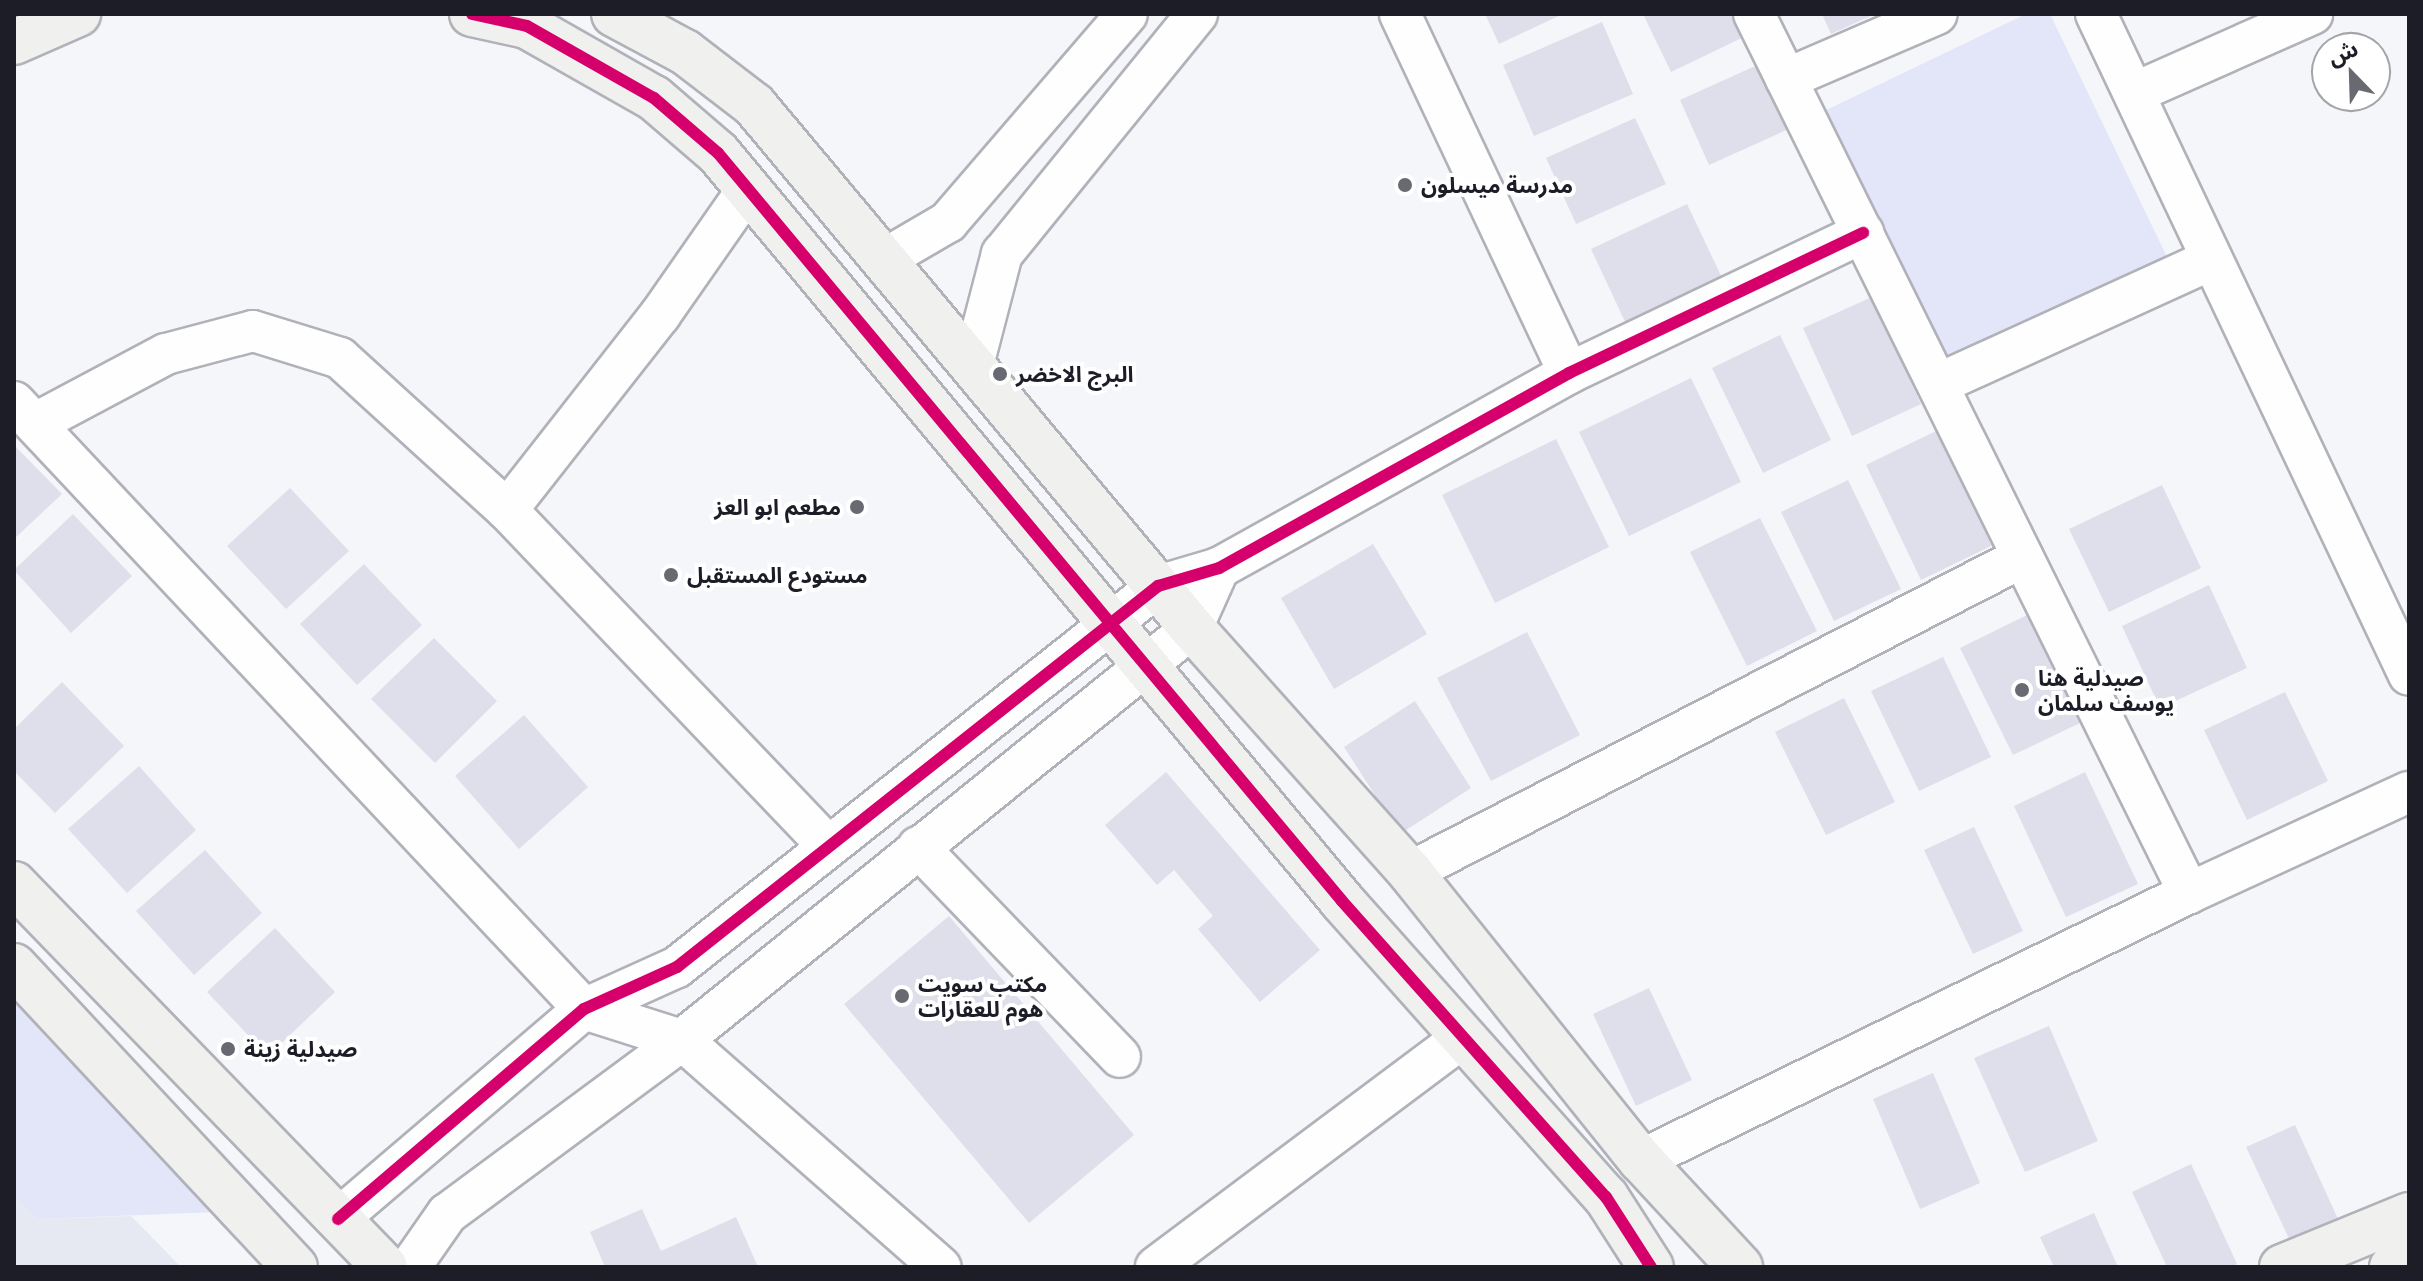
<!DOCTYPE html>
<html>
<head>
<meta charset="utf-8">
<style>
	body { margin:0 }
	#map { position:relative; width:2423px; height:1281px; overflow:hidden; background:#f5f6fa; font-family:"Open Sans","Noto Sans Arabic",sans-serif }
	div>[style] { position:absolute }
	.built>* { inset:0; background:#e6e8f2 }
	.green>* { inset:0; background:#e3e6f9 }
	.building>* { inset:0; background:#dedfeb }
	.roads { filter:drop-shadow(2px 0 #b1b2b9) drop-shadow(-2px 0 #b1b2b9) drop-shadow(0 2px #b1b2b9) drop-shadow(0 -2px #b1b2b9) }
	.street>* { height:40px; margin:-20px; padding:0 20px; transform-origin:20px; border-radius:20px; background:#fefefe }
	.secondary>* { height:44px; margin:-22px; padding:0 22px; transform-origin:22px; border-radius:22px; background:#f0f1ef }
	.cycleway>* { height:12px; margin:-6px; padding:0 6px; transform-origin:6px; border-radius:6px; background:#d6006c }
	.dots>* { width:22px; height:22px; translate:-50% -50%; box-sizing:border-box; border:4px solid #fff; border-radius:50% }
	span { translate:-50% -50%; white-space:nowrap; text-align:center; line-height:1.15; -webkit-text-stroke:8px #fff; paint-order:stroke }
	.poi-label { font-size:22px; color:#1c1d27; font-weight:700 }
	.left { translate:0 -50%; text-align:left }
	.right { translate:-100% -50%; text-align:right }
	.frame { position:absolute; inset:0; border:16px solid #1c1d27; pointer-events:none }
	.north { position:absolute; left:2311px; top:32px; width:80px; height:80px; box-sizing:border-box; background:#fff; border:2px solid #a4a5a9; border-radius:50%; rotate:337deg; font-size:22px; font-weight:700; line-height:32px; text-align:center; color:#1c1d27 }
	.north::after { content:''; display:block; margin:auto; width:28px; height:36px; background:#686971; clip-path:polygon(50% 0,100% 100%,50% 72%,0 100%) }
</style>
</head>
<body>
<div id="map">
	<div class="built">
		<i style="clip-path:polygon(14px 1196px,40px 1219px,131px 1216px,181px 1267px,14px 1267px)"></i>
	</div>
	<div class="green">
		<i style="clip-path:polygon(2026px 14px,2050px 14px,2168px 259px,1942px 368px,1820px 113px)"></i>
		<i style="clip-path:polygon(14px 966px,243px 1211px,39px 1219px,14px 1196px)"></i>
	</div>
	<div class="building">
		<i style="clip-path:polygon(1485px 14px,1563px 14px,1499px 44px)"></i>
		<i style="clip-path:polygon(1643px 14px,1740px 14px,1750px 34px,1671px 72px)"></i>
		<i style="clip-path:polygon(1822px 14px,1875px 14px,1831px 34px)"></i>
		<i style="clip-path:polygon(1602px 22px,1633px 94px,1534px 136px,1503px 65px)"></i>
		<i style="clip-path:polygon(1764px 62px,1793px 127px,1709px 165px,1680px 100px)"></i>
		<i style="clip-path:polygon(1635px 118px,1666px 184px,1576px 224px,1546px 158px)"></i>
		<i style="clip-path:polygon(1687px 204px,1724px 282px,1628px 328px,1591px 249px)"></i>
		<i style="clip-path:polygon(1872px 297px,1921px 404px,1852px 436px,1803px 328px)"></i>
		<i style="clip-path:polygon(1780px 335px,1831px 440px,1763px 473px,1712px 368px)"></i>
		<i style="clip-path:polygon(1691px 378px,1741px 482px,1629px 536px,1579px 432px)"></i>
		<i style="clip-path:polygon(1938px 430px,1993px 545px,1921px 580px,1866px 465px)"></i>
		<i style="clip-path:polygon(1556px 439px,1609px 547px,1495px 603px,1442px 495px)"></i>
		<i style="clip-path:polygon(14px 445px,62px 494px,14px 539px)"></i>
		<i style="clip-path:polygon(1848px 480px,1901px 589px,1834px 621px,1781px 512px)"></i>
		<i style="clip-path:polygon(2162px 485px,2201px 568px,2109px 612px,2069px 529px)"></i>
		<i style="clip-path:polygon(290px 488px,349px 551px,286px 609px,227px 546px)"></i>
		<i style="clip-path:polygon(73px 514px,132px 576px,71px 633px,14px 570px)"></i>
		<i style="clip-path:polygon(1760px 518px,1817px 631px,1747px 666px,1690px 552px)"></i>
		<i style="clip-path:polygon(1373px 544px,1427px 634px,1334px 689px,1281px 598px)"></i>
		<i style="clip-path:polygon(364px 564px,422px 625px,357px 685px,300px 624px)"></i>
		<i style="clip-path:polygon(2209px 585px,2247px 668px,2160px 708px,2122px 626px)"></i>
		<i style="clip-path:polygon(2031px 613px,2084px 721px,2013px 755px,1960px 648px)"></i>
		<i style="clip-path:polygon(1527px 632px,1580px 735px,1491px 781px,1437px 678px)"></i>
		<i style="clip-path:polygon(434px 638px,497px 701px,435px 763px,371px 699px)"></i>
		<i style="clip-path:polygon(1943px 657px,1991px 757px,1919px 791px,1871px 691px)"></i>
		<i style="clip-path:polygon(62px 682px,124px 746px,55px 813px,14px 771px,14px 729px)"></i>
		<i style="clip-path:polygon(2285px 692px,2328px 781px,2247px 820px,2204px 730px)"></i>
		<i style="clip-path:polygon(1844px 698px,1895px 802px,1826px 835px,1775px 732px)"></i>
		<i style="clip-path:polygon(1415px 701px,1471px 788px,1400px 834px,1344px 747px)"></i>
		<i style="clip-path:polygon(524px 715px,588px 787px,519px 849px,455px 776px)"></i>
		<i style="clip-path:polygon(139px 766px,196px 830px,127px 893px,68px 829px)"></i>
		<i style="clip-path:polygon(1166px 772px,1320px 950px,1260px 1002px,1198px 929px,1213px 916px,1174px 870px,1157px 885px,1105px 825px)"></i>
		<i style="clip-path:polygon(2085px 772px,2138px 884px,2066px 917px,2014px 806px)"></i>
		<i style="clip-path:polygon(1974px 827px,2023px 931px,1973px 954px,1924px 850px)"></i>
		<i style="clip-path:polygon(205px 850px,262px 913px,194px 975px,136px 911px)"></i>
		<i style="clip-path:polygon(949px 916px,1134px 1135px,1029px 1223px,844px 1004px)"></i>
		<i style="clip-path:polygon(275px 928px,335px 992px,268px 1056px,207px 992px)"></i>
		<i style="clip-path:polygon(1649px 988px,1692px 1080px,1636px 1106px,1593px 1014px)"></i>
		<i style="clip-path:polygon(2049px 1026px,2098px 1141px,2025px 1172px,1974px 1058px)"></i>
		<i style="clip-path:polygon(1933px 1073px,1980px 1183px,1920px 1209px,1873px 1099px)"></i>
		<i style="clip-path:polygon(2295px 1125px,2339px 1221px,2291px 1243px,2246px 1147px)"></i>
		<i style="clip-path:polygon(2191px 1164px,2237px 1264px,2230px 1267px,2167px 1267px,2132px 1192px)"></i>
		<i style="clip-path:polygon(642px 1209px,661px 1251px,736px 1217px,758px 1267px,605px 1267px,590px 1232px)"></i>
		<i style="clip-path:polygon(2094px 1213px,2118px 1267px,2054px 1267px,2040px 1237px)"></i>
	</div>
	<div class="roads">
		<div class="street">
			<i style="left:1400px;top:14px;width:397px;rotate:64.8deg"></i>
			<i style="left:1754px;top:14px;width:981px;rotate:63.67deg"></i>
			<i style="left:2096px;top:14px;width:731px;rotate:64.66deg"></i>
			<i style="left:1786px;top:79px;width:164px;rotate:-23.3deg"></i>
			<i style="left:2134px;top:93px;width:195px;rotate:-23.9deg"></i>
			<i style="left:883px;top:260px;width:75px;rotate:-30.3deg"></i>
			<i style="left:948px;top:222px;width:274px;rotate:-49.3deg"></i>
			<i style="left:973px;top:365px;width:115px;rotate:-75.4deg"></i>
			<i style="left:1002px;top:254px;width:309px;rotate:-50.9deg"></i>
			<i style="left:1938px;top:384px;width:301px;rotate:-24.5deg"></i>
			<i style="left:14px;top:402px;width:833px;rotate:46.8deg"></i>
			<i style="left:584px;top:1009px;width:103px;rotate:17.6deg"></i>
			<i style="left:682px;top:1040px;width:344px;rotate:41.3deg"></i>
			<i style="left:36px;top:423px;width:147px;rotate:-28deg"></i>
			<i style="left:166px;top:354px;width:90px;rotate:-14.8deg"></i>
			<i style="left:253px;top:331px;width:91px;rotate:17.2deg"></i>
			<i style="left:340px;top:358px;width:226px;rotate:42.3deg"></i>
			<i style="left:507px;top:510px;width:463px;rotate:46.3deg"></i>
			<i style="left:507px;top:510px;width:248px;rotate:-51.9deg"></i>
			<i style="left:660px;top:315px;width:154px;rotate:-55.1deg"></i>
			<i style="left:918px;top:847px;width:291px;rotate:46.1deg"></i>
			<i style="left:1410px;top:872px;width:689px;rotate:-27.2deg"></i>
			<i style="left:1641px;top:1160px;width:610px;rotate:-25.98deg"></i>
			<i style="left:2189px;top:893px;width:242px;rotate:-24.7deg"></i>
			<i style="left:338px;top:1219px;width:323px;rotate:-40.5deg"></i>
			<i style="left:584px;top:1009px;width:102px;rotate:-24.3deg"></i>
			<i style="left:677px;top:967px;width:614px;rotate:-38.38deg"></i>
			<i style="left:1158px;top:586px;width:64px;rotate:-16.4deg"></i>
			<i style="left:1219px;top:568px;width:401px;rotate:-29.1deg"></i>
			<i style="left:1569px;top:373px;width:326px;rotate:-25.5deg"></i>
			<i style="left:410px;top:1267px;width:65px;rotate:-55.1deg"></i>
			<i style="left:447px;top:1214px;width:292px;rotate:-36.5deg"></i>
			<i style="left:682px;top:1040px;width:656px;rotate:-38.93deg"></i>
			<i style="left:1192px;top:628px;width:66px;rotate:-65.8deg"></i>
			<i style="left:1156px;top:1267px;width:384px;rotate:-36.8deg"></i>
		</div>
		<div class="secondary">
			<i style="left:472px;top:14px;width:56px;rotate:12.3deg"></i>
			<i style="left:527px;top:26px;width:146px;rotate:29.6deg"></i>
			<i style="left:654px;top:98px;width:84px;rotate:40.7deg"></i>
			<i style="left:718px;top:153px;width:974px;rotate:50.16deg"></i>
			<i style="left:1342px;top:901px;width:397px;rotate:48.3deg"></i>
			<i style="left:1606px;top:1197px;width:83px;rotate:57.3deg"></i>
			<i style="left:614px;top:14px;width:81px;rotate:28.2deg"></i>
			<i style="left:685px;top:52px;width:87px;rotate:37.5deg"></i>
			<i style="left:754px;top:105px;width:682px;rotate:50.05deg"></i>
			<i style="left:1192px;top:628px;width:327px;rotate:48.2deg"></i>
			<i style="left:1410px;top:872px;width:369px;rotate:51.3deg"></i>
			<i style="left:1641px;top:1160px;width:146px;rotate:47.2deg"></i>
			<i style="left:14px;top:42px;width:70px;rotate:-23.6deg"></i>
			<i style="left:14px;top:884px;width:533px;rotate:45.91deg"></i>
			<i style="left:14px;top:966px;width:412px;rotate:47deg"></i>
			<i style="left:2282px;top:1267px;width:137px;rotate:-22.3deg"></i>
			<i style="left:2392px;top:1267px;width:19px;rotate:-25deg"></i>
		</div>
	</div>
	<div class="cycleway">
		<i style="left:472px;top:14px;width:56px;rotate:12.3deg"></i>
		<i style="left:527px;top:26px;width:146px;rotate:29.6deg"></i>
		<i style="left:654px;top:98px;width:84px;rotate:40.7deg"></i>
		<i style="left:718px;top:153px;width:974px;rotate:50.16deg"></i>
		<i style="left:1342px;top:901px;width:397px;rotate:48.3deg"></i>
		<i style="left:1606px;top:1197px;width:83px;rotate:57.3deg"></i>
		<i style="left:338px;top:1219px;width:323px;rotate:-40.5deg"></i>
		<i style="left:584px;top:1009px;width:102px;rotate:-24.3deg"></i>
		<i style="left:677px;top:967px;width:614px;rotate:-38.38deg"></i>
		<i style="left:1158px;top:586px;width:64px;rotate:-16.4deg"></i>
		<i style="left:1219px;top:568px;width:401px;rotate:-29.1deg"></i>
		<i style="left:1569px;top:373px;width:326px;rotate:-25.5deg"></i>
	</div>
	<div class="dots">
		<i style="left:1405px;top:185px;background:#686971"></i>
		<i style="left:1000px;top:374px;background:#686971"></i>
		<i style="left:857px;top:507px;background:#686971"></i>
		<i style="left:671px;top:575px;background:#686971"></i>
		<i style="left:2022px;top:690px;background:#686971"></i>
		<i style="left:902px;top:996px;background:#686971"></i>
		<i style="left:228px;top:1049px;background:#686971"></i>
	</div>
	<div class="poi-label">
		<span class="left" style="left:1421px;top:185px">مدرسة ميسلون</span>
		<span class="left" style="left:1016px;top:374px">البرج الاخضر</span>
		<span class="right" style="left:841px;top:507px">مطعم ابو العز</span>
		<span class="left" style="left:687px;top:575px">مستودع المستقبل</span>
		<span class="left" style="left:2038px;top:690px">صيدلية هنا<br>يوسف سلمان</span>
		<span class="left" style="left:918px;top:996px">مكتب سويت<br>هوم للعقارات</span>
		<span class="left" style="left:244px;top:1049px">صيدلية زينة</span>
	</div>
	<div class="frame"></div>
	<div class="north">ش</div>
</div>
</body>
</html>
